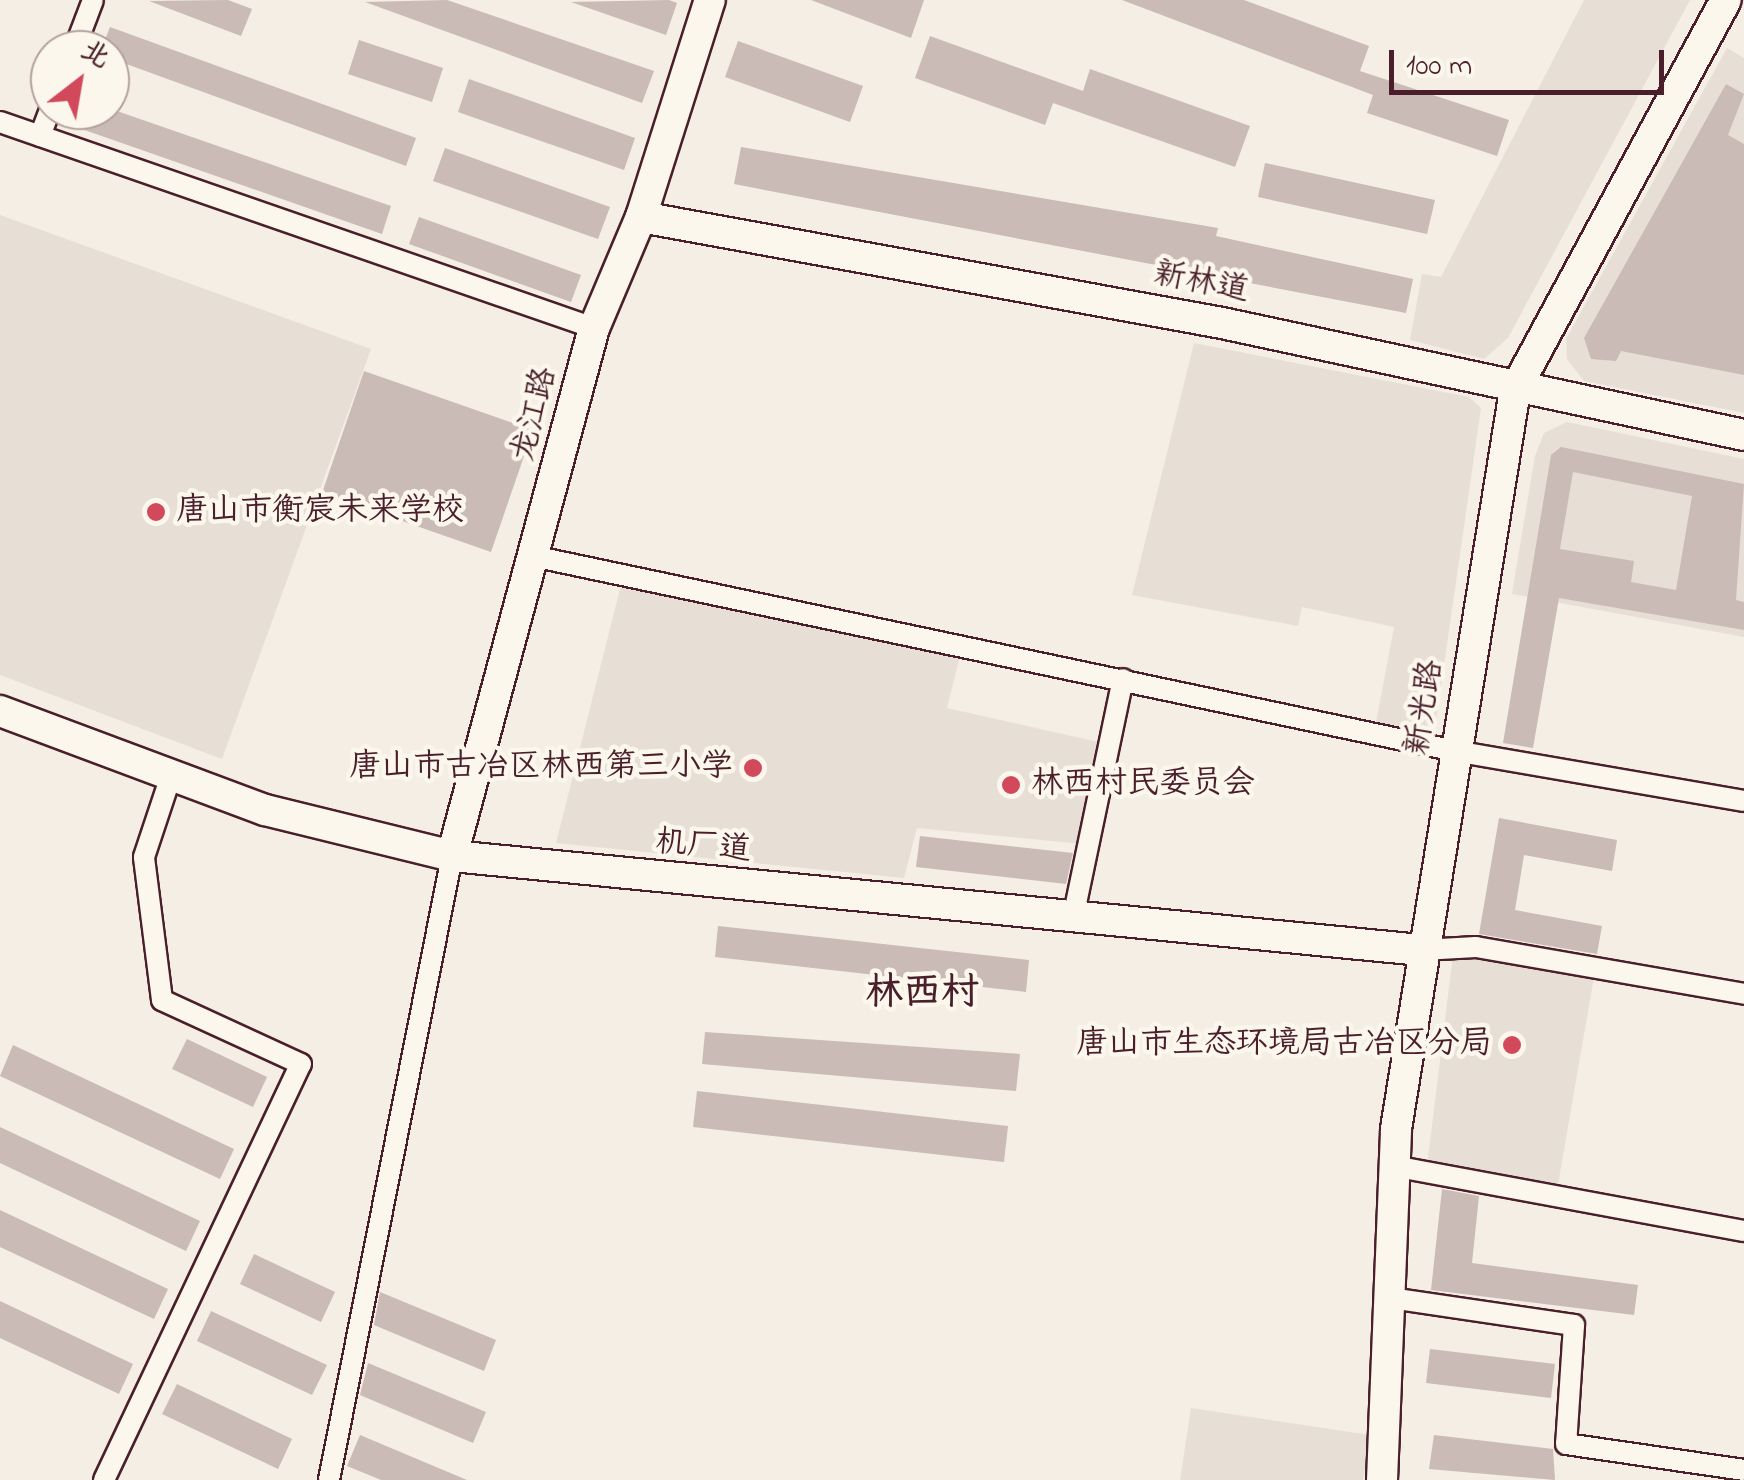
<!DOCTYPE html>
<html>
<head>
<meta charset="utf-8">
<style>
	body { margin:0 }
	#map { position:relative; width:1744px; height:1480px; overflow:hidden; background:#f4eee4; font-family:"Indie Flower","LXGW WenKai TC",sans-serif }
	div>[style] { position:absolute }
	.built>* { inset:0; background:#e7dfd6 }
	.building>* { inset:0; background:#cabbb6 }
	.roads { filter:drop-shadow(2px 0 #4a1f2b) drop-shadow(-2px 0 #4a1f2b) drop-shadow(0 2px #4a1f2b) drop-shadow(0 -2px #4a1f2b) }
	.street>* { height:20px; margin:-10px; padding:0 10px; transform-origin:10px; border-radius:10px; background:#fbf7ec }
	.secondary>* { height:30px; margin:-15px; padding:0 15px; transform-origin:15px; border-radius:15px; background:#fbf7ec }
	.dots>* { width:28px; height:28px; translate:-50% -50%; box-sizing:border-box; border:5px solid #fbf7ec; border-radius:50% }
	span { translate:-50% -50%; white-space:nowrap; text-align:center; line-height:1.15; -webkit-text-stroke:9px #fbf7ec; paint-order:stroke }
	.street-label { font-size:32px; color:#4a1f2b }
	.poi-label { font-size:32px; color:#4a1f2b }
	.left { translate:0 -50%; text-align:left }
	.right { translate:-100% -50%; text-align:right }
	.quarter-label { font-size:38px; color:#4a1f2b; font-weight:700 }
	.north { position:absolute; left:30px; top:30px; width:100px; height:100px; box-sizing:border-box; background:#fbf7ec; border:2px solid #b4a19f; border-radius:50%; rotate:31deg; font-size:28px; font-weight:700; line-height:40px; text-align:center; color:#4a1f2b }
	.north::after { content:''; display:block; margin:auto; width:35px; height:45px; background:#d1495b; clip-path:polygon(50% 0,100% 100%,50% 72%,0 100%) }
	.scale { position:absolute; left:1389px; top:50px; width:275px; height:45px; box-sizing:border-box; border:5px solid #4a1f2b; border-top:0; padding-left:12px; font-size:30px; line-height:35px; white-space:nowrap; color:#4a1f2b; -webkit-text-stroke:8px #fbf7ec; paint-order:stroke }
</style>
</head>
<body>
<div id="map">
	<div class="built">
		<i style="clip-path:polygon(1584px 0,1690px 0,1508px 338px,1484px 359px,1410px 340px,1422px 274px,1441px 277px)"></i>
		<i style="clip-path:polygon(1727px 48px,1744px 58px,1744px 413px,1584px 381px,1567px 359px,1566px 339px)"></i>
		<i style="clip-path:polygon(0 215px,371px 349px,222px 759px,0 675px)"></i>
		<i style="clip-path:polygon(1194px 343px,1469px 397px,1481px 408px,1434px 735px,1376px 723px,1394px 627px,1302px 607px,1298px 626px,1132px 595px)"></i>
		<i style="clip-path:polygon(1567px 422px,1744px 459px,1744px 637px,1512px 594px,1535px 456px,1544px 433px)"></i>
		<i style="clip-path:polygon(621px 585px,961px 652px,947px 708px,1103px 743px,1083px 844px,917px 828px,904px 878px,556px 843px)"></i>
		<i style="clip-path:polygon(1472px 954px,1594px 977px,1556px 1196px,1426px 1174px,1453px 955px)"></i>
		<i style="clip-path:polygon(1191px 1408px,1370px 1435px,1363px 1480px,1180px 1480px)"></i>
	</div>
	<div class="building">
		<i style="clip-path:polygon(228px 0,252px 9px,241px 36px,149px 1px)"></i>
		<i style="clip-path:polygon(447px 0,654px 71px,642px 103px,365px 2px)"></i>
		<i style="clip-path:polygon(669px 0,677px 3px,666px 35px,571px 2px)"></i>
		<i style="clip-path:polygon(811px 0,924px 0,911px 38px)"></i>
		<i style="clip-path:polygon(1122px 0,1244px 0,1369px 46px,1360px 71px,1509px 120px,1497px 156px,1367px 113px,1373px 95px)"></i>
		<i style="clip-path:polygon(110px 27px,416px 138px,406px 166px,110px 58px,101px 50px)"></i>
		<i style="clip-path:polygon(930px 36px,1083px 91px,1090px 69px,1250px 126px,1235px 167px,1053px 103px,1045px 125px,915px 78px)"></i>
		<i style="clip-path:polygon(359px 40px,443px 68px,432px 102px,348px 74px)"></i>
		<i style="clip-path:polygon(738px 41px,863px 86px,850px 122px,725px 77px)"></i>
		<i style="clip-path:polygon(469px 79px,635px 138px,624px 170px,458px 112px)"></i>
		<i style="clip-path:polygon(1726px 84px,1744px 94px,1728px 135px,1744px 144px,1744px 375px,1621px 351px,1616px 361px,1591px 359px,1584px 338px)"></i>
		<i style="clip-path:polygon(83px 110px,114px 110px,391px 206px,382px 234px,76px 127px)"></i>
		<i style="clip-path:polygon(741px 147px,1218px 228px,1216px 236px,1413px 279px,1406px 313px,734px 184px)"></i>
		<i style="clip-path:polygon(445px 148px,610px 207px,598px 239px,433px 181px)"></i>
		<i style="clip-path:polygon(1265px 163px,1435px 200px,1427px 234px,1258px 197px)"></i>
		<i style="clip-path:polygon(419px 217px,581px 275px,571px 302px,409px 244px)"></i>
		<i style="clip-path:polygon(364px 371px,533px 430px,491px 552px,322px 493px)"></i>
		<i style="clip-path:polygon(evenodd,1561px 447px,1744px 484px,1736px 600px,1744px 602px,1744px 630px,1559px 598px,1533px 748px,1503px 743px,1551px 455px,1561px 447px,1573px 472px,1692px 496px,1676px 590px,1631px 582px,1634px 561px,1560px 549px,1573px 472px)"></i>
		<i style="clip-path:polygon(1499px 818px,1617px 840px,1612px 871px,1524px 855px,1515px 910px,1602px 926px,1597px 954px,1479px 934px)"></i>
		<i style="clip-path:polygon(920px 836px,1073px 853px,1066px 884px,916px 867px)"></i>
		<i style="clip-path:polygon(718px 926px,1029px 960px,1026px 992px,715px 957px)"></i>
		<i style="clip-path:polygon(705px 1032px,1020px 1054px,1016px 1091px,702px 1064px)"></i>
		<i style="clip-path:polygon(187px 1039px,267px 1077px,253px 1107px,172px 1069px)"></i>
		<i style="clip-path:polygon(13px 1045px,234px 1149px,220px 1179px,0 1076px)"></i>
		<i style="clip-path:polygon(697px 1091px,1008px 1126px,1004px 1162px,693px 1127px)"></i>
		<i style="clip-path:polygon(0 1127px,200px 1221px,186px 1251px,0 1163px)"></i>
		<i style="clip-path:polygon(1442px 1189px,1479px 1196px,1472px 1263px,1638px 1285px,1634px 1315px,1431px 1290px)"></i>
		<i style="clip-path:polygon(0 1210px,168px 1289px,154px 1319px,0 1247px)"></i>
		<i style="clip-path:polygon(254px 1254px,335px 1292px,321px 1322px,240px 1284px)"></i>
		<i style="clip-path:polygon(380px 1292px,496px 1340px,484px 1371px,374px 1325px)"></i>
		<i style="clip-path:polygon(0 1301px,133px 1364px,119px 1394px,0 1338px)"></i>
		<i style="clip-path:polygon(211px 1311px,327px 1365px,312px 1395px,197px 1341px)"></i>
		<i style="clip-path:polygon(1430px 1349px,1555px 1364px,1551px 1398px,1426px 1383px)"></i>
		<i style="clip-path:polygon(368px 1363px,486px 1412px,473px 1443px,360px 1395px)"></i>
		<i style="clip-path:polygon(177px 1384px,292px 1439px,278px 1469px,162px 1414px)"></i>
		<i style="clip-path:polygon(360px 1435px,467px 1480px,381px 1480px,347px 1466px)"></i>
		<i style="clip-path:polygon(1434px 1435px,1553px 1449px,1555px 1480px,1429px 1469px)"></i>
	</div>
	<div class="roads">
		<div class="street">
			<i style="left:74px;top:50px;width:53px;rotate:-69.2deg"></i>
			<i style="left:0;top:122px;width:629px;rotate:19.13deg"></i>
			<i style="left:40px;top:136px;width:28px;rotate:-69deg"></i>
			<i style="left:537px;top:557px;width:938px;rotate:11.93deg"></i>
			<i style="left:1455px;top:751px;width:293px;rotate:9.8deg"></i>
			<i style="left:1073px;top:918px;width:244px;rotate:-78.2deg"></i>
			<i style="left:1422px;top:950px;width:54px;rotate:-3.2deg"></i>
			<i style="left:1476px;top:947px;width:272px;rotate:9.9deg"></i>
			<i style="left:1393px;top:1166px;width:357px;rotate:10.5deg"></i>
			<i style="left:1391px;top:1298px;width:185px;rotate:8.4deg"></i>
			<i style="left:1574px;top:1325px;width:119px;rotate:93.8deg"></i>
			<i style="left:1566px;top:1444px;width:180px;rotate:8.3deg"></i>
			<i style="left:104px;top:1480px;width:460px;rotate:-64.7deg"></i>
			<i style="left:301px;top:1064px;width:153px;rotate:-155.3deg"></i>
			<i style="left:162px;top:1000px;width:144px;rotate:-97.2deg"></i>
			<i style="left:144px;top:857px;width:82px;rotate:-71.6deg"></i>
			<i style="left:329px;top:1480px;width:636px;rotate:-78.85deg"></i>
		</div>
		<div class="secondary">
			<i style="left:641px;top:217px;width:591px;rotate:10.34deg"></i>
			<i style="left:1222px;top:323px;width:534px;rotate:12.11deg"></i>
			<i style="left:0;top:711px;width:283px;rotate:20.5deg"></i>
			<i style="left:265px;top:810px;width:193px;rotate:13.8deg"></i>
			<i style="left:452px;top:856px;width:975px;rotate:5.54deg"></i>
			<i style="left:452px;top:856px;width:547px;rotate:-74.95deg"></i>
			<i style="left:594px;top:328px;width:121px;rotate:-67.1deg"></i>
			<i style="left:641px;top:217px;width:228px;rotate:-72.4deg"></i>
			<i style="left:1382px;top:1480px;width:351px;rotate:-87.7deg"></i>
			<i style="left:1396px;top:1129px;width:749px;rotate:-80.85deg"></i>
			<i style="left:1515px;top:390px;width:443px;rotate:-61.6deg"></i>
		</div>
	</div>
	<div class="dots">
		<i style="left:156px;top:512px;background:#d1495b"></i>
		<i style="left:753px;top:768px;background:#d1495b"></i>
		<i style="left:1011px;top:785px;background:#d1495b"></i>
		<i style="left:1512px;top:1045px;background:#d1495b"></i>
	</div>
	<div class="street-label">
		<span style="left:1201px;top:284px;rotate:11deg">新林道</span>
		<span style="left:536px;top:415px;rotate:-76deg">龙江路</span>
		<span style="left:1426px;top:708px;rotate:-81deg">新光路</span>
		<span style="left:703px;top:848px;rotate:5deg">机厂道</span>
	</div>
	<div class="poi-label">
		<span class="left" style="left:176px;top:512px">唐山市衡宸未来学校</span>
		<span class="right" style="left:733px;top:768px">唐山市古冶区林西第三小学</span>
		<span class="left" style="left:1031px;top:785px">林西村民委员会</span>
		<span class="right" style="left:1492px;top:1045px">唐山市生态环境局古冶区分局</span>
	</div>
	<div class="quarter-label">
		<span style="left:922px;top:995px">林西村</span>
	</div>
	<div class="north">北</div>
	<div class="scale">100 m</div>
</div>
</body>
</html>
